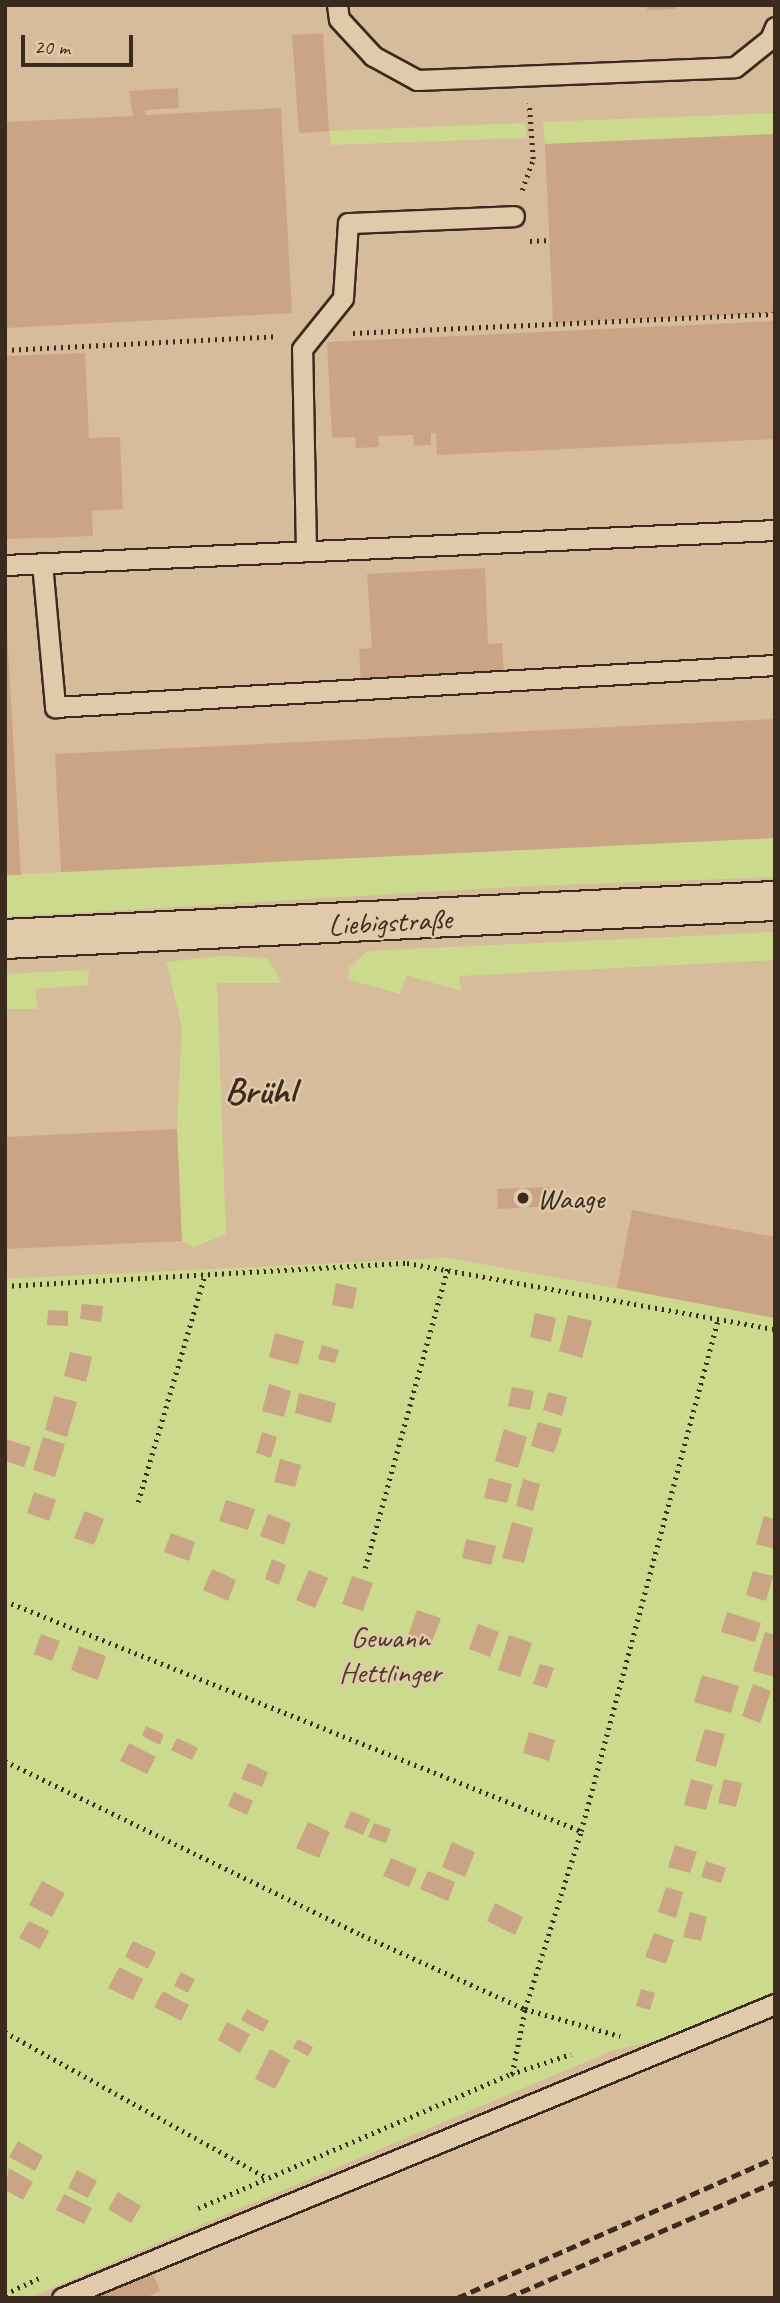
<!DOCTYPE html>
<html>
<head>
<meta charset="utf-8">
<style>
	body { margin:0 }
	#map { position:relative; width:780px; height:2303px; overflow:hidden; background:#e1caaa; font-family:Caveat,sans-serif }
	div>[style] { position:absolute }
	.built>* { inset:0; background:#d7bc9c }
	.green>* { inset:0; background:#ccda8e }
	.building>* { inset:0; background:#cba486 }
	.path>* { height:4.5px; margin-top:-2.25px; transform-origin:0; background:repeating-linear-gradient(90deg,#3b2a1e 0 2px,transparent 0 7px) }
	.roads { filter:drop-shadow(2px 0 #3b2a1e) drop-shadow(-2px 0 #3b2a1e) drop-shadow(0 2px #3b2a1e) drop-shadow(0 -2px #3b2a1e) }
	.service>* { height:19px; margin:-9.5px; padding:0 9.5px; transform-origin:9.5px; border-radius:9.5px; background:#e1caaa }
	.minor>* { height:38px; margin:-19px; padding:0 19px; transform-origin:19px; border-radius:19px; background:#e1caaa }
	.rail>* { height:5px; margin-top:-2.5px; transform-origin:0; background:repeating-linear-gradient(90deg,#3b2a1e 0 10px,transparent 0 15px) }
	.dots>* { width:19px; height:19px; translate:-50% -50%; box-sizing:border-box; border:4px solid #e1caaa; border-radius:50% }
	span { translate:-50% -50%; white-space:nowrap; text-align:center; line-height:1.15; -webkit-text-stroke:5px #e1caaa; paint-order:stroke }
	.street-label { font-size:30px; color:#3b2a1e }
	.poi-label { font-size:30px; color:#3b2a1e }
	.left { translate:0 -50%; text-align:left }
	.park-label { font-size:30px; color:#4a3c29 }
	.district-label { font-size:37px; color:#3b2a1e; font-weight:700 }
	.frame { position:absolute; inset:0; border:7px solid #3b2a1e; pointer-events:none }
	.scale { position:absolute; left:21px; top:35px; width:112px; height:32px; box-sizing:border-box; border:4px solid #3b2a1e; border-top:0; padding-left:9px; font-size:21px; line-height:24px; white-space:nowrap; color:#3b2a1e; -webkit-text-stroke:5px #e1caaa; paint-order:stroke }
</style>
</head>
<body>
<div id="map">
	<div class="built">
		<i style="clip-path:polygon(5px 5px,775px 5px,775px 1317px,447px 1258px,5px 1279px)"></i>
		<i style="clip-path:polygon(775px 1991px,775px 2298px,28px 2298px,613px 2050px,663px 2039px)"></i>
	</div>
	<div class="green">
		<i style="clip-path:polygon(775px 113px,775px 134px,545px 144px,543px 122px)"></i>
		<i style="clip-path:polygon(525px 123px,527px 138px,331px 145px,329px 131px)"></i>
		<i style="clip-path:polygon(775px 838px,775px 877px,529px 886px,5px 917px,5px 875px)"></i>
		<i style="clip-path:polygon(775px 932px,775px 960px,459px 976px,461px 991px,406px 975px,400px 994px,347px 979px,350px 967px,367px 951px)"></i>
		<i style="clip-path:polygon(221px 956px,267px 958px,282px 983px,217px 983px,226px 1234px,194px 1247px,182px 1241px,177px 1129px,182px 1027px,166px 962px)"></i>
		<i style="clip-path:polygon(89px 970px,88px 985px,35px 989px,38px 1009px,5px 1009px,5px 974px)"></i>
		<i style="clip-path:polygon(447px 1258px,775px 1317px,775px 1991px,663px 2039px,613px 2050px,28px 2298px,5px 2298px,5px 1279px)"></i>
	</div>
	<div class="building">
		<i style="clip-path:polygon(647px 5px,676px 5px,676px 9px,647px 10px)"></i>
		<i style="clip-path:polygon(323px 33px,329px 131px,299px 133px,292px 35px)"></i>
		<i style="clip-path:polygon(178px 88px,179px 108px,145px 110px,145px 115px,281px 108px,292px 313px,5px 328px,5px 122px,133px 116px,129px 91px)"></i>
		<i style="clip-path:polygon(775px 134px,775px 313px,553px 323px,545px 144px)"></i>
		<i style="clip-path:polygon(775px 321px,775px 439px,437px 455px,436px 433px,431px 434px,431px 445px,414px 446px,413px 435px,378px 436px,379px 447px,356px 448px,355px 437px,332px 438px,327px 342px)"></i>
		<i style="clip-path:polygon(85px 353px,89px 438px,120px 437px,123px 509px,92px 511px,93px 536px,7px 539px,5px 356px)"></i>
		<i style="clip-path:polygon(485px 568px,488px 644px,502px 643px,504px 674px,361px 683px,359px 649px,372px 648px,367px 574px)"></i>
		<i style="clip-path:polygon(5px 596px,21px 875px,5px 875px)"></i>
		<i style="clip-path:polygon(775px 719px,775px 838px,61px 872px,55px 754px)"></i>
		<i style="clip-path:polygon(177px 1129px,182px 1241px,5px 1249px,5px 1137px)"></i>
		<i style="clip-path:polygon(549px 1187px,549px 1206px,498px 1209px,497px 1189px)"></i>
		<i style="clip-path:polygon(632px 1210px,775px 1237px,775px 1318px,617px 1288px)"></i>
		<i style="clip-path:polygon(336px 1283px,357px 1288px,353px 1309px,332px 1305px)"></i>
		<i style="clip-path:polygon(82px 1304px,103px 1306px,101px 1322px,80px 1319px)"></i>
		<i style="clip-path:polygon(48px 1310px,68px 1311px,68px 1326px,47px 1325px)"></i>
		<i style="clip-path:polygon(535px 1313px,556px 1318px,551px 1342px,530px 1337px)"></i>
		<i style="clip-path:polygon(568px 1315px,592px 1321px,582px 1358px,559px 1351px)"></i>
		<i style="clip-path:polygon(275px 1333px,304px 1341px,298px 1365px,269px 1357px)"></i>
		<i style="clip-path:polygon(322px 1345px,339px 1350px,335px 1363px,318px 1359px)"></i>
		<i style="clip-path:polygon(70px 1352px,92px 1357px,86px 1382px,64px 1376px)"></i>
		<i style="clip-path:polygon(269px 1384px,291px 1391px,284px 1417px,262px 1411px)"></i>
		<i style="clip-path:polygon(512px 1387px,534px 1391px,530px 1410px,508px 1406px)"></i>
		<i style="clip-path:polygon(548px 1392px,567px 1397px,562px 1416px,543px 1410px)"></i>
		<i style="clip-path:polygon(299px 1393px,336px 1403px,331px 1423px,295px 1413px)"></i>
		<i style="clip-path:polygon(54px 1396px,77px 1402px,67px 1437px,45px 1430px)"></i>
		<i style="clip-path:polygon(538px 1422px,562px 1429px,554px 1453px,531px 1446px)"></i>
		<i style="clip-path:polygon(504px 1429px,527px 1437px,518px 1468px,495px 1461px)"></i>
		<i style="clip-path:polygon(262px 1432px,277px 1437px,271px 1458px,256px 1453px)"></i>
		<i style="clip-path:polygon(43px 1437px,65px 1444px,55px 1477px,33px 1470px)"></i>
		<i style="clip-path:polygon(5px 1439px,31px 1447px,24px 1467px,5px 1461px)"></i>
		<i style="clip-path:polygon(280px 1459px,301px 1465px,295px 1487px,274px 1482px)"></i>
		<i style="clip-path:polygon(489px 1478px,512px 1484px,507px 1503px,484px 1498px)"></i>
		<i style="clip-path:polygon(523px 1479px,540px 1484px,533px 1511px,516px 1506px)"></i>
		<i style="clip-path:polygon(34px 1492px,56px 1500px,49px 1521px,27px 1513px)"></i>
		<i style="clip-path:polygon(226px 1500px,255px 1509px,248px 1530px,219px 1521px)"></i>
		<i style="clip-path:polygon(85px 1511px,104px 1519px,94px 1545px,74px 1538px)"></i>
		<i style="clip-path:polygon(268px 1514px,291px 1523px,284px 1545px,260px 1536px)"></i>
		<i style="clip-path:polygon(764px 1516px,775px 1519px,775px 1549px,756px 1544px)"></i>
		<i style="clip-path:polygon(512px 1522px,533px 1528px,524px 1563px,502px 1558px)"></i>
		<i style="clip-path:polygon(171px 1533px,195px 1542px,189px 1561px,164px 1552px)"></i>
		<i style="clip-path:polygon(466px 1539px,496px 1546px,491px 1565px,462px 1558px)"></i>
		<i style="clip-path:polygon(272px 1559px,286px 1565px,279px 1585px,265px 1579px)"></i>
		<i style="clip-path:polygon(212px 1569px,236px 1580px,228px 1601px,203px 1590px)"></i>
		<i style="clip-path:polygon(309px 1570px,328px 1578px,315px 1608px,296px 1600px)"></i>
		<i style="clip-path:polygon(753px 1571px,773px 1576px,766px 1601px,746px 1595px)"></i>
		<i style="clip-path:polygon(352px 1576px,373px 1583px,363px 1611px,342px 1604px)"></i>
		<i style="clip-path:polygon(417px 1610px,441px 1618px,430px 1647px,407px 1638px)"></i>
		<i style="clip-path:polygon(727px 1612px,761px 1623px,755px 1642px,721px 1632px)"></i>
		<i style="clip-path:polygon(478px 1624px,499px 1632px,490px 1657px,469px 1649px)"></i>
		<i style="clip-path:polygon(765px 1632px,775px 1635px,775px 1677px,753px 1671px)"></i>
		<i style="clip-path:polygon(41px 1634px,60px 1641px,52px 1661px,34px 1654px)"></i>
		<i style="clip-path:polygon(509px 1635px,532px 1643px,520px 1677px,498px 1670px)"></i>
		<i style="clip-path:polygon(79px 1646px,106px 1656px,98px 1680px,71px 1670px)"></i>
		<i style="clip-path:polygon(540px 1664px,554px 1668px,547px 1688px,533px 1684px)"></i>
		<i style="clip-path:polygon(702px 1675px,739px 1686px,731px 1713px,694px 1702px)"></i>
		<i style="clip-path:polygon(753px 1684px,771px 1691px,760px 1723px,742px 1716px)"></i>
		<i style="clip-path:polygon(146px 1726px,164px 1734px,160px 1745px,142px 1736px)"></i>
		<i style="clip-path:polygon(705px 1729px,725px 1734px,716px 1767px,695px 1761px)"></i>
		<i style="clip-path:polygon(529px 1732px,555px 1740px,549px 1761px,523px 1753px)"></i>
		<i style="clip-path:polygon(177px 1738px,198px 1748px,192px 1760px,171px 1750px)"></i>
		<i style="clip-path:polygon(129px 1743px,156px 1757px,147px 1774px,120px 1761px)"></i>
		<i style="clip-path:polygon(248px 1763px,268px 1772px,262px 1787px,241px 1779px)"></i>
		<i style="clip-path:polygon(691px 1779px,713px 1785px,706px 1810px,684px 1805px)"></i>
		<i style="clip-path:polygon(724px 1779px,742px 1783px,736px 1807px,718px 1803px)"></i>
		<i style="clip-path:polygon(234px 1792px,253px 1801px,247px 1815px,228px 1806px)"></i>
		<i style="clip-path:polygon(351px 1811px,370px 1819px,363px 1835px,344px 1827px)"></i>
		<i style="clip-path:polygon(308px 1822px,330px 1832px,319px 1858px,296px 1848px)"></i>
		<i style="clip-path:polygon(374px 1823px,391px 1829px,386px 1843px,368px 1837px)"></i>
		<i style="clip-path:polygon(452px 1842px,475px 1852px,465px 1877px,442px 1867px)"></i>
		<i style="clip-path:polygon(675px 1845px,697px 1852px,690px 1873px,668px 1867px)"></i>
		<i style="clip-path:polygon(391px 1858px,417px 1869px,409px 1887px,383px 1876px)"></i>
		<i style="clip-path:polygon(706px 1861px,726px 1868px,721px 1883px,701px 1877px)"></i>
		<i style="clip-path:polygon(428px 1871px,455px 1882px,448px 1901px,420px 1889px)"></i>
		<i style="clip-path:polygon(42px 1881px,65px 1893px,52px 1917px,29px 1905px)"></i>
		<i style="clip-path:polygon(666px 1887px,683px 1892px,676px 1918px,658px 1912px)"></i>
		<i style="clip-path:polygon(495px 1903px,523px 1917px,515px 1935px,487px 1921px)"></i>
		<i style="clip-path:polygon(690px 1912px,707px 1917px,701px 1941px,683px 1937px)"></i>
		<i style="clip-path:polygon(29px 1921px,49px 1931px,40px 1949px,19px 1938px)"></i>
		<i style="clip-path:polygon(654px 1933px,674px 1940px,666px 1964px,645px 1957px)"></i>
		<i style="clip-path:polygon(133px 1941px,156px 1952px,148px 1969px,125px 1957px)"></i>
		<i style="clip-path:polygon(119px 1967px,143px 1979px,133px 2000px,108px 1988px)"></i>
		<i style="clip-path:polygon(181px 1972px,195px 1979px,188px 1993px,174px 1986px)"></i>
		<i style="clip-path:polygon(641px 1989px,655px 1993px,650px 2010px,636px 2006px)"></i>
		<i style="clip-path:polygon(163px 1991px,189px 2005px,181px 2021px,154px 2007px)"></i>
		<i style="clip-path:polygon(247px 2009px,269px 2021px,263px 2032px,241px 2020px)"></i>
		<i style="clip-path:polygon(227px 2022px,250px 2034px,240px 2053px,218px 2040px)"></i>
		<i style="clip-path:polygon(298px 2039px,313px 2047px,308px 2056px,293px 2048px)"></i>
		<i style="clip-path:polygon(270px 2049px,290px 2060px,275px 2089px,255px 2079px)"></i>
		<i style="clip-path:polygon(18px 2141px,43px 2156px,35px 2171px,9px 2157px)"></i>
		<i style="clip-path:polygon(9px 2168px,33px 2182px,23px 2200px,5px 2190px)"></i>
		<i style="clip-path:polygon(77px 2170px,97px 2181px,88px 2198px,68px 2188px)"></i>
		<i style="clip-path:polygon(118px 2192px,141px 2206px,131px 2223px,108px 2209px)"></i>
		<i style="clip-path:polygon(64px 2194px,92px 2208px,84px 2224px,56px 2210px)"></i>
		<i style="clip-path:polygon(152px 2271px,160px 2291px,145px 2298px,88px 2298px)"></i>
	</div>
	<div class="path">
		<i style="left:522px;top:190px;width:33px;rotate:-70deg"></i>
		<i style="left:533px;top:159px;width:56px;rotate:-94.1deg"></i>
		<i style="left:530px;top:241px;width:20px;rotate:-3deg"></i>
		<i style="left:353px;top:333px;width:422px;rotate:-2.6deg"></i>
		<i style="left:5px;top:350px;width:272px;rotate:-2.9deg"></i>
		<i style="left:5px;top:1286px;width:403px;rotate:-3.3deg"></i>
		<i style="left:407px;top:1263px;width:374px;rotate:10.2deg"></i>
		<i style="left:138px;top:1502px;width:238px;rotate:-73.6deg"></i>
		<i style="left:365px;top:1568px;width:312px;rotate:-74.6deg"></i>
		<i style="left:5px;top:1601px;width:620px;rotate:21.77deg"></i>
		<i style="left:5px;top:1761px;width:397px;rotate:26deg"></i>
		<i style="left:362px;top:1935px;width:179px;rotate:24.4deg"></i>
		<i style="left:525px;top:2009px;width:99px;rotate:15.9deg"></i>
		<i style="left:5px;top:2032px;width:299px;rotate:29.1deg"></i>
		<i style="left:512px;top:2074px;width:66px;rotate:-78.7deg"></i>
		<i style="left:525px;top:2009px;width:187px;rotate:-72.5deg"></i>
		<i style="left:581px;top:1831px;width:530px;rotate:-75.02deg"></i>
		<i style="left:198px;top:2208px;width:340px;rotate:-23.2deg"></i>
		<i style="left:511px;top:2074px;width:63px;rotate:-18.4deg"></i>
		<i style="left:5px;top:2294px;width:38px;rotate:-25deg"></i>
	</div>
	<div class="roads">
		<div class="service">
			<i style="left:337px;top:5px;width:14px;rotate:82deg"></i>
			<i style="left:339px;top:19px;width:50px;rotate:47.4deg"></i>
			<i style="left:373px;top:56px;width:50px;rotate:28.6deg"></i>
			<i style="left:417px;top:80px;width:318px;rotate:-2.3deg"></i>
			<i style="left:735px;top:67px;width:45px;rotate:-38.7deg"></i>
			<i style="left:770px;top:39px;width:13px;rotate:-67deg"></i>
			<i style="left:306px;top:551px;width:202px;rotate:-91.1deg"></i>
			<i style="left:302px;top:349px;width:65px;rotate:-51.2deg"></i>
			<i style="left:343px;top:298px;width:75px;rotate:-86.2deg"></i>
			<i style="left:348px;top:223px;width:166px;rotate:-2.4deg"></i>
			<i style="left:42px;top:563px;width:145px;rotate:84.8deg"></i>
			<i style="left:55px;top:707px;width:721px;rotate:-3.34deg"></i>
			<i style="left:5px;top:565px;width:771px;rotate:-2.6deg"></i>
			<i style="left:62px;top:2298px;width:771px;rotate:-22.41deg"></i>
		</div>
		<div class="minor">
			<i style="left:5px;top:939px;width:771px;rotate:-2.83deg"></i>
		</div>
	</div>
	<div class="rail">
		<i style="left:457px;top:2298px;width:347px;rotate:-23.8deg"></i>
		<i style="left:507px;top:2298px;width:292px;rotate:-23.4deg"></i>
	</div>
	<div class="dots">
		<i style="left:523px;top:1198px;background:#3b2a1e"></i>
	</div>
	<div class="street-label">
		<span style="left:390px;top:922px;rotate:-3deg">Liebigstraße</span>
	</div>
	<div class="poi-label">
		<span class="left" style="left:537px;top:1198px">Waage</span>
	</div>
	<div class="park-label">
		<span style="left:390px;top:1654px">Gewann<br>Hettlinger</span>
	</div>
	<div class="district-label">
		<span style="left:260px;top:1091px">Brühl</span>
	</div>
	<div class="frame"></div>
	<div class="scale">20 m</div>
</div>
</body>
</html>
